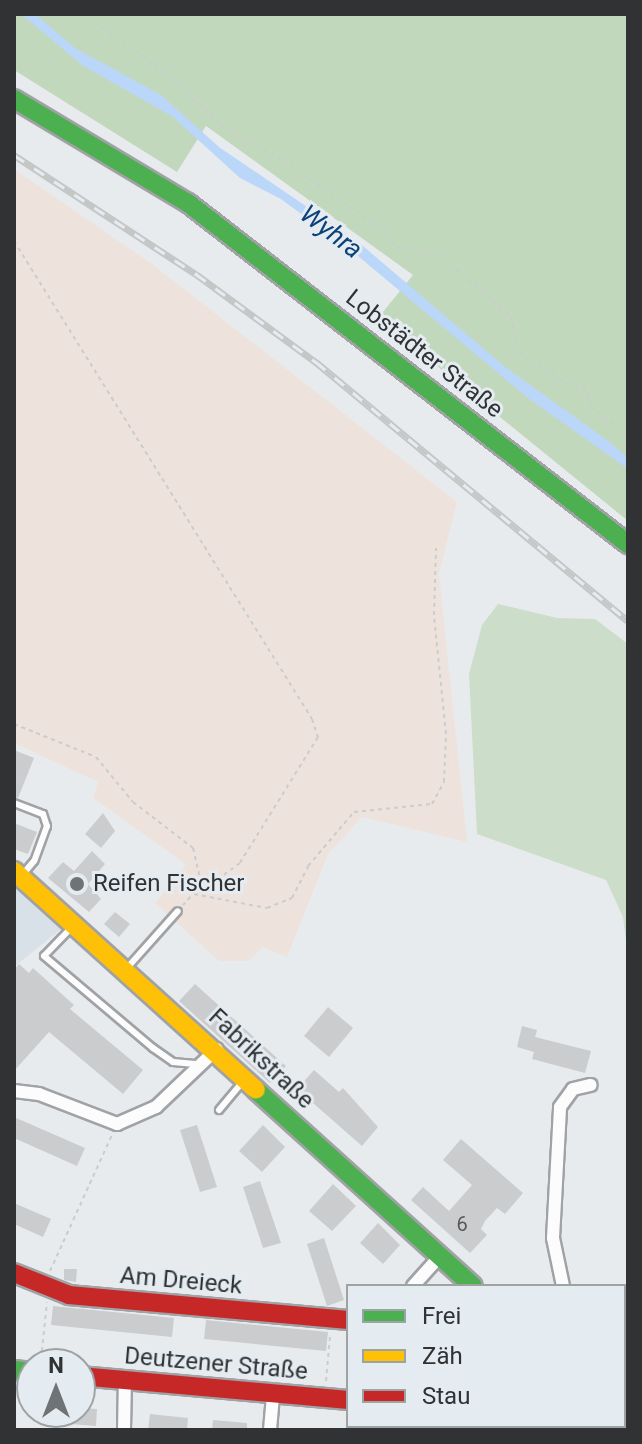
<!DOCTYPE html>
<html>
<head>
<meta charset="utf-8">
<style>
	body { margin:0 }
	#map { position:relative; width:642px; height:1444px; overflow:hidden; background:#e8ebee; font-family:Roboto,sans-serif }
	div>[style] { position:absolute }
	.built>* { inset:0; background:#d8e0e8 }
	.industrial>* { inset:0; background:#ede3dc }
	.green>* { inset:0; background:#ccddc9 }
	.forest>* { inset:0; background:#c2d8bc }
	.water>* { inset:0; background:#bad6f9 }
	.building>* { inset:0; background:#cbccce }
	.path>* { height:2px; margin-top:-1px; transform-origin:0; background:repeating-linear-gradient(90deg,#cacccd 0 4px,transparent 0 8px) }
	.roads { filter:drop-shadow(2px 0 #a0a2a5) drop-shadow(-2px 0 #a0a2a5) drop-shadow(0 2px #a0a2a5) drop-shadow(0 -2px #a0a2a5) }
	.lane>* { height:6px; margin:-3px; padding:0 3px; transform-origin:3px; border-radius:3px; background:#fcfcfc }
	.street>* { height:12px; margin:-6px; padding:0 6px; transform-origin:6px; border-radius:6px; background:#fcfcfc }
	.fast>* { height:18px; margin:-9px; padding:0 9px; transform-origin:9px; border-radius:9px; background:#4caf50 }
	.slow>* { height:18px; margin:-9px; padding:0 9px; transform-origin:9px; border-radius:9px; background:#ffc107 }
	.jam>* { height:18px; margin:-9px; padding:0 9px; transform-origin:9px; border-radius:9px; background:#c62828 }
	.rail>* { height:7px; margin-top:-3.5px; transform-origin:0; background:repeating-linear-gradient(90deg,#e5ecf1 0 12px,#c5c6c6 0 24px); box-sizing:border-box; border-block:2px solid #c5c6c6 }
	.dots>* { width:22px; height:22px; translate:-50% -50%; box-sizing:border-box; border:4px solid #e5ecf1; border-radius:50% }
	span { translate:-50% -50%; white-space:nowrap; text-align:center; line-height:1.15; -webkit-text-stroke:6px #e5ecf1; paint-order:stroke }
	.number-label { font-size:20px; color:#57585a }
	.number-label span { -webkit-text-stroke-width:0 }
	.street-label { font-size:24px; color:#303234 }
	.poi-label { font-size:24px; color:#303234 }
	.left { translate:0 -50%; text-align:left }
	.water-label { font-size:26px; color:#0c417a; font-style:italic }
	.frame { position:absolute; inset:0; border:16px solid #303234; pointer-events:none }
	.legend { position:absolute; left:346px; top:1284px; width:280px; height:144px; box-sizing:border-box; background:#e5ecf1; border:2px solid #9da2a5; margin:0; padding:10px 14px; list-style:none; font-size:24px; color:#303234 }
	.legend li { display:flex; align-items:center; gap:16px; height:40px }
	.legend b { width:40px; border:2px solid #9da2a5 }
	.north { position:absolute; left:16px; top:1348px; width:80px; height:80px; box-sizing:border-box; background:#e5ecf1; border:2px solid #9da2a5; border-radius:50%; rotate:0deg; font-size:22px; font-weight:700; line-height:32px; text-align:center; color:#303234 }
	.north::after { content:''; display:block; margin:auto; width:28px; height:36px; background:#707375; clip-path:polygon(50% 0,100% 100%,50% 72%,0 100%) }
</style>
</head>
<body>
<div id="map">
	<div class="built">
		<i style="clip-path:polygon(14px 887px,66px 925px,14px 967px)"></i>
	</div>
	<div class="industrial">
		<i style="clip-path:polygon(14px 169px,152px 264px,457px 502px,439px 574px,467px 842px,362px 817px,328px 854px,287px 957px,263px 947px,249px 961px,219px 961px,155px 903px,186px 864px,93px 798px,98px 782px,14px 743px)"></i>
	</div>
	<div class="green">
		<i style="clip-path:polygon(498px 604px,557px 618px,595px 619px,628px 644px,628px 957px,623px 917px,606px 880px,477px 834px,469px 674px,482px 625px)"></i>
	</div>
	<div class="forest">
		<i style="clip-path:polygon(14px 14px,628px 14px,628px 521px,378px 318px,413px 275px,206px 126px,177px 172px,14px 70px)"></i>
	</div>
	<div class="water">
		<i style="clip-path:polygon(21px 14px,35px 14px,75px 48px,161px 95px,219px 147px,357px 241px,504px 366px,611px 443px,628px 458px,628px 469px,528px 398px,358px 256px,281px 199px,240px 178px,173px 117px,82px 65px)"></i>
	</div>
	<div class="building">
		<i style="clip-path:polygon(14px 750px,34px 758px,18px 798px,14px 797px)"></i>
		<i style="clip-path:polygon(103px 813px,115px 831px,101px 848px,85px 834px)"></i>
		<i style="clip-path:polygon(14px 823px,37px 832px,28px 854px,14px 849px)"></i>
		<i style="clip-path:polygon(92px 851px,105px 864px,88px 884px,101px 899px,89px 912px,48px 878px,63px 862px,74px 871px)"></i>
		<i style="clip-path:polygon(123px 876px,132px 885px,124px 894px,115px 886px)"></i>
		<i style="clip-path:polygon(115px 912px,130px 924px,119px 937px,104px 924px)"></i>
		<i style="clip-path:polygon(19px 964px,29px 973px,33px 968px,74px 1005px,70px 1009px,143px 1070px,123px 1094px,49px 1032px,14px 1071px,14px 970px)"></i>
		<i style="clip-path:polygon(195px 984px,286px 1066px,270px 1083px,179px 1001px)"></i>
		<i style="clip-path:polygon(328px 1007px,353px 1028px,329px 1057px,304px 1036px)"></i>
		<i style="clip-path:polygon(522px 1026px,537px 1030px,535px 1037px,591px 1051px,585px 1073px,532px 1059px,534px 1052px,517px 1047px)"></i>
		<i style="clip-path:polygon(314px 1070px,339px 1092px,343px 1088px,378px 1127px,362px 1146px,297px 1089px)"></i>
		<i style="clip-path:polygon(14px 1117px,85px 1148px,77px 1166px,14px 1138px)"></i>
		<i style="clip-path:polygon(197px 1125px,217px 1187px,200px 1192px,180px 1130px)"></i>
		<i style="clip-path:polygon(263px 1125px,285px 1147px,262px 1172px,239px 1151px)"></i>
		<i style="clip-path:polygon(461px 1139px,523px 1193px,505px 1214px,497px 1208px,485px 1221px,481px 1229px,487px 1235px,470px 1253px,411px 1200px,423px 1187px,449px 1211px,472px 1185px,443px 1160px)"></i>
		<i style="clip-path:polygon(260px 1181px,281px 1243px,263px 1248px,243px 1187px)"></i>
		<i style="clip-path:polygon(333px 1184px,356px 1206px,332px 1231px,309px 1211px)"></i>
		<i style="clip-path:polygon(14px 1203px,51px 1219px,43px 1237px,14px 1224px)"></i>
		<i style="clip-path:polygon(378px 1223px,400px 1245px,383px 1264px,360px 1243px)"></i>
		<i style="clip-path:polygon(324px 1238px,344px 1300px,327px 1306px,307px 1244px)"></i>
		<i style="clip-path:polygon(64px 1269px,77px 1269px,76px 1282px,64px 1280px)"></i>
		<i style="clip-path:polygon(53px 1306px,174px 1318px,172px 1337px,51px 1325px)"></i>
		<i style="clip-path:polygon(206px 1320px,328px 1332px,326px 1351px,204px 1339px)"></i>
		<i style="clip-path:polygon(80px 1408px,97px 1409px,96px 1426px,57px 1423px,58px 1412px,80px 1412px)"></i>
		<i style="clip-path:polygon(150px 1414px,188px 1418px,187px 1430px,148px 1430px)"></i>
		<i style="clip-path:polygon(213px 1420px,247px 1423px,247px 1430px,212px 1430px)"></i>
	</div>
	<div class="path">
		<i style="left:83px;top:14px;width:98px;rotate:35.5deg"></i>
		<i style="left:163px;top:71px;width:81px;rotate:43deg"></i>
		<i style="left:222px;top:126px;width:71px;rotate:29.4deg"></i>
		<i style="left:284px;top:161px;width:110px;rotate:35deg"></i>
		<i style="left:374px;top:224px;width:33px;rotate:45deg"></i>
		<i style="left:397px;top:247px;width:42px;rotate:9.7deg"></i>
		<i style="left:438px;top:254px;width:96px;rotate:40.3deg"></i>
		<i style="left:511px;top:316px;width:37px;rotate:79deg"></i>
		<i style="left:518px;top:352px;width:57px;rotate:32.9deg"></i>
		<i style="left:566px;top:383px;width:19px;rotate:16deg"></i>
		<i style="left:584px;top:388px;width:20px;rotate:70deg"></i>
		<i style="left:591px;top:407px;width:46px;rotate:37.1deg"></i>
		<i style="left:14px;top:241px;width:563px;rotate:58.06deg"></i>
		<i style="left:312px;top:719px;width:19px;rotate:72deg"></i>
		<i style="left:318px;top:737px;width:148px;rotate:121.8deg"></i>
		<i style="left:240px;top:863px;width:34px;rotate:144deg"></i>
		<i style="left:212px;top:883px;width:11px;rotate:170deg"></i>
		<i style="left:201px;top:885px;width:27px;rotate:132deg"></i>
		<i style="left:14px;top:724px;width:88px;rotate:21.9deg"></i>
		<i style="left:96px;top:757px;width:58px;rotate:50.6deg"></i>
		<i style="left:133px;top:802px;width:76px;rotate:37.5deg"></i>
		<i style="left:193px;top:848px;width:36px;rotate:77deg"></i>
		<i style="left:194px;top:894px;width:74px;rotate:10.9deg"></i>
		<i style="left:267px;top:908px;width:27px;rotate:-22deg"></i>
		<i style="left:292px;top:898px;width:36px;rotate:-63deg"></i>
		<i style="left:308px;top:866px;width:71px;rotate:-49.6deg"></i>
		<i style="left:354px;top:812px;width:78px;rotate:-5.9deg"></i>
		<i style="left:432px;top:804px;width:25px;rotate:-61deg"></i>
		<i style="left:444px;top:782px;width:48px;rotate:-87.6deg"></i>
		<i style="left:446px;top:734px;width:120px;rotate:-95.8deg"></i>
		<i style="left:434px;top:615px;width:67px;rotate:-88.3deg"></i>
		<i style="left:50px;top:1271px;width:149px;rotate:-65.5deg"></i>
		<i style="left:41px;top:1359px;width:57px;rotate:-84deg"></i>
		<i style="left:326px;top:1381px;width:45px;rotate:-84.9deg"></i>
	</div>
	<div class="roads">
		<div class="lane">
			<i style="left:14px;top:803px;width:31px;rotate:21deg"></i>
			<i style="left:43px;top:814px;width:13px;rotate:72deg"></i>
			<i style="left:47px;top:826px;width:37px;rotate:110deg"></i>
			<i style="left:34px;top:861px;width:17px;rotate:130deg"></i>
			<i style="left:72px;top:927px;width:40px;rotate:134deg"></i>
			<i style="left:44px;top:956px;width:143px;rotate:40.2deg"></i>
			<i style="left:153px;top:1048px;width:24px;rotate:35deg"></i>
			<i style="left:173px;top:1062px;width:25px;rotate:5deg"></i>
			<i style="left:127px;top:968px;width:76px;rotate:-48.2deg"></i>
			<i style="left:219px;top:1110px;width:39px;rotate:-50deg"></i>
		</div>
		<div class="street">
			<i style="left:14px;top:1091px;width:25px;rotate:7deg"></i>
			<i style="left:39px;top:1094px;width:84px;rotate:21deg"></i>
			<i style="left:117px;top:1124px;width:43px;rotate:-23.6deg"></i>
			<i style="left:156px;top:1107px;width:84px;rotate:-43.6deg"></i>
			<i style="left:413px;top:1286px;width:40px;rotate:-48deg"></i>
			<i style="left:563px;top:1286px;width:49px;rotate:-101.8deg"></i>
			<i style="left:553px;top:1238px;width:131px;rotate:-86.9deg"></i>
			<i style="left:560px;top:1107px;width:22px;rotate:-54deg"></i>
			<i style="left:573px;top:1089px;width:18px;rotate:-13deg"></i>
			<i style="left:124px;top:1430px;width:50px;rotate:-88.9deg"></i>
			<i style="left:270px;top:1430px;width:37px;rotate:-85deg"></i>
			<i style="left:407px;top:1430px;width:4px;rotate:-76deg"></i>
			<i style="left:585px;top:1430px;width:4px;rotate:-90deg"></i>
		</div>
		<div class="fast">
			<i style="left:14px;top:99px;width:203px;rotate:30.9deg"></i>
			<i style="left:188px;top:203px;width:557px;rotate:37.78deg"></i>
			<i style="left:256px;top:1090px;width:292px;rotate:42.1deg"></i>
			<i style="left:14px;top:1370px;width:18px;rotate:6deg"></i>
		</div>
		<div class="slow">
			<i style="left:14px;top:871px;width:326px;rotate:42.1deg"></i>
			<i style="left:624px;top:1424px;width:4px"></i>
		</div>
		<div class="jam">
			<i style="left:14px;top:1273px;width:59px;rotate:21.8deg"></i>
			<i style="left:69px;top:1295px;width:280px;rotate:5.1deg"></i>
			<i style="left:80px;top:1376px;width:269px;rotate:5.1deg"></i>
		</div>
	</div>
	<div class="rail">
		<i style="left:14px;top:155px;width:217px;rotate:33.2deg"></i>
		<i style="left:196px;top:274px;width:149px;rotate:36.3deg"></i>
		<i style="left:316px;top:362px;width:405px;rotate:39.7deg"></i>
	</div>
	<div class="dots">
		<i style="left:77px;top:884px;background:#707375"></i>
	</div>
	<div class="number-label">
		<span style="left:462px;top:1224px">6</span>
	</div>
	<div class="street-label">
		<span style="left:424px;top:354px;rotate:38deg">Lobstädter Straße</span>
		<span style="left:261px;top:1059px;rotate:43deg">Fabrikstraße</span>
		<span style="left:181px;top:1281px;rotate:5deg">Am Dreieck</span>
		<span style="left:216px;top:1364px;rotate:5deg">Deutzener Straße</span>
	</div>
	<div class="poi-label">
		<span class="left" style="left:93px;top:884px">Reifen Fischer</span>
	</div>
	<div class="water-label">
		<span style="left:331px;top:232px;rotate:37deg">Wyhra</span>
	</div>
	<div class="frame"></div>
	<ul class="legend">
	<li><b style="height:10px;background:#4caf50"></b>Frei</li>
	<li><b style="height:10px;background:#ffc107"></b>Zäh</li>
	<li><b style="height:10px;background:#c62828"></b>Stau</li>
	</ul>
	<div class="north">N</div>
</div>
</body>
</html>
